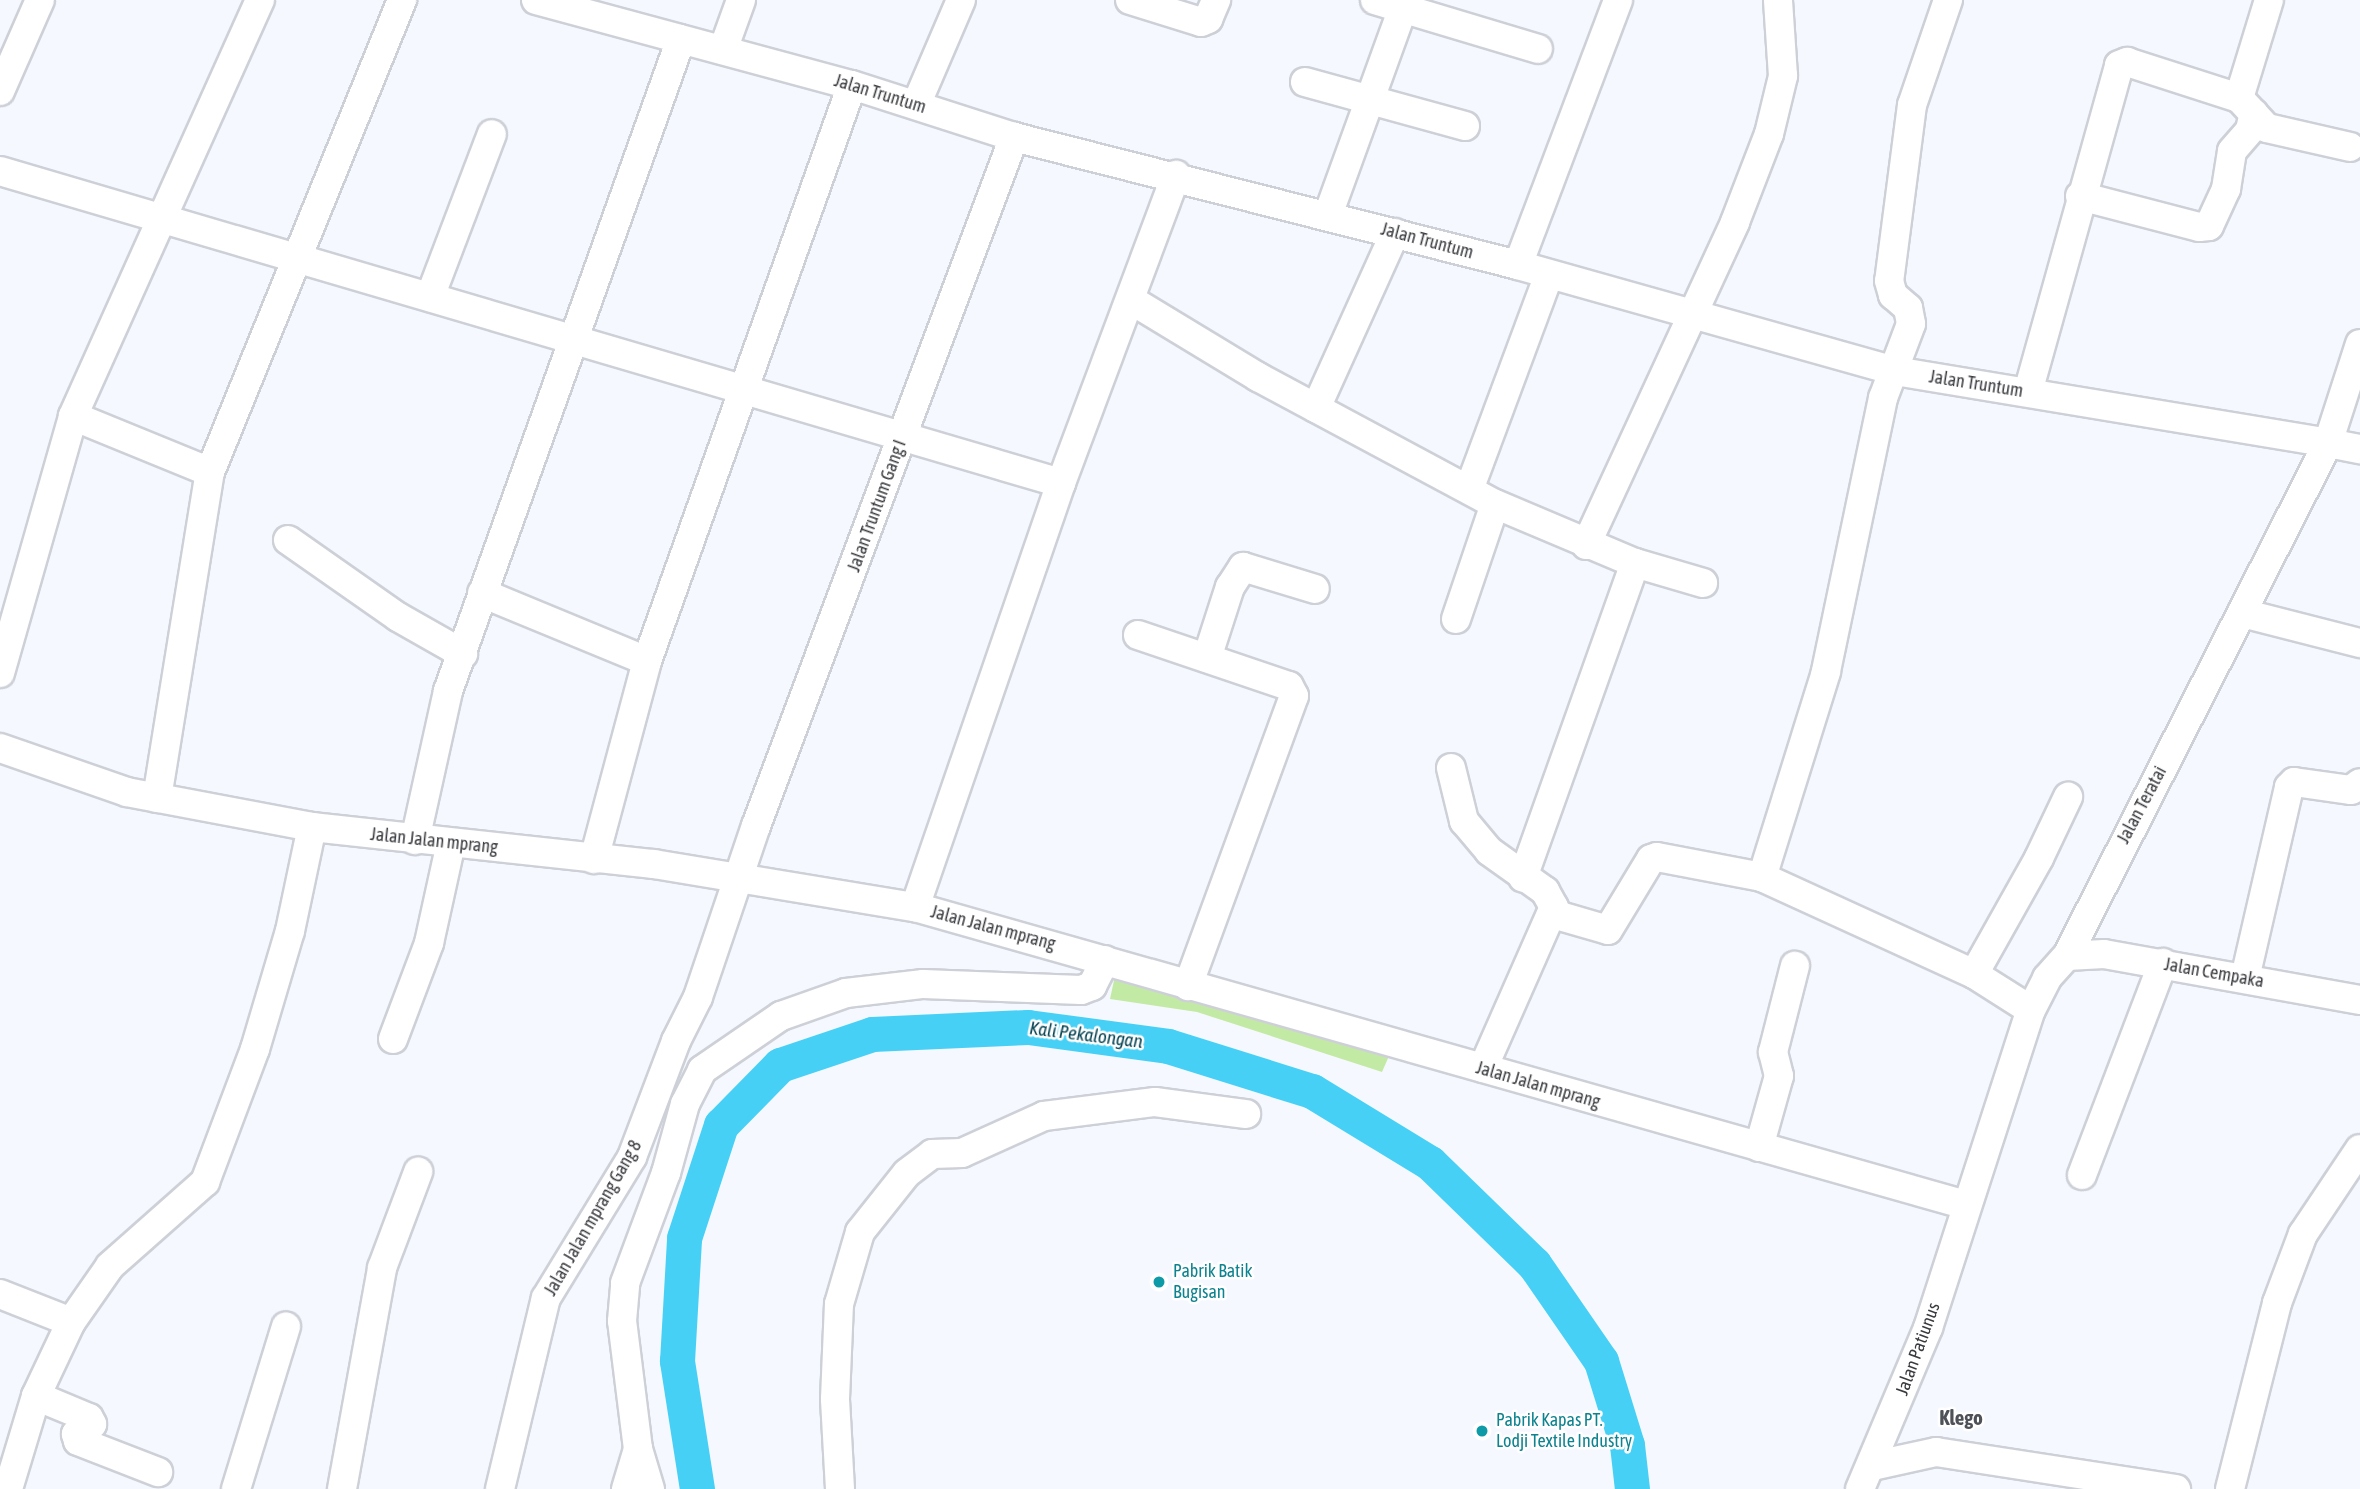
<!DOCTYPE html>
<html>
<head>
<meta charset="utf-8">
<style>
	body { margin:0 }
	#map { position:relative; width:2360px; height:1489px; overflow:hidden; background:#f6f8ff; font-family:"Asap Condensed",sans-serif }
	div>[style] { position:absolute }
	.green>* { inset:0; background:#c3eaa4 }
	.river>* { height:35px; margin:-17.5px; padding:0 17.5px; transform-origin:17.5px; border-radius:17.5px; background:#47d0f5 }
	.roads { filter:drop-shadow(2px 0 #ced0d8) drop-shadow(-2px 0 #ced0d8) drop-shadow(0 2px #ced0d8) drop-shadow(0 -2px #ced0d8) }
	.minor>* { height:28px; margin:-14px; padding:0 14px; transform-origin:14px; border-radius:14px; background:#fff }
	.dots>* { width:19px; height:19px; translate:-50% -50%; box-sizing:border-box; border:4px solid #fff; border-radius:50% }
	span { translate:-50% -50%; white-space:nowrap; text-align:center; line-height:1.15; -webkit-text-stroke:5px #fff; paint-order:stroke }
	.street-label { font-size:18px; color:#3a3b3f }
	.culture-label { font-size:18px; color:#0d838f }
	.left { translate:0 -50%; text-align:left }
	.water-label { font-size:19px; color:#034251; font-style:italic }
	.quarter-label { font-size:21px; color:#4f5158; font-weight:700 }
</style>
</head>
<body>
<div id="map">
	<div class="green">
		<i style="clip-path:polygon(1116px 971px,1389px 1056px,1382px 1072px,1197px 1012px,1110px 999px)"></i>
	</div>
	<div class="river">
		<i style="left:697px;top:1489px;width:130px;rotate:-98.9deg"></i>
		<i style="left:677px;top:1361px;width:123px;rotate:-86.7deg"></i>
		<i style="left:684px;top:1238px;width:119px;rotate:-71.9deg"></i>
		<i style="left:721px;top:1125px;width:84px;rotate:-45.5deg"></i>
		<i style="left:780px;top:1065px;width:97px;rotate:-18.6deg"></i>
		<i style="left:872px;top:1034px;width:156px;rotate:-2.6deg"></i>
		<i style="left:1028px;top:1027px;width:141px;rotate:7.7deg"></i>
		<i style="left:1168px;top:1046px;width:151px;rotate:17.4deg"></i>
		<i style="left:1312px;top:1091px;width:138px;rotate:31.4deg"></i>
		<i style="left:1430px;top:1163px;width:145px;rotate:44.2deg"></i>
		<i style="left:1534px;top:1264px;width:118px;rotate:55.4deg"></i>
		<i style="left:1601px;top:1361px;width:88px;rotate:72.8deg"></i>
		<i style="left:1627px;top:1445px;width:44px;rotate:83.5deg"></i>
	</div>
	<div class="roads">
		<div class="minor">
			<i style="left:536px;top:0;width:327px;rotate:15.1deg"></i>
			<i style="left:852px;top:85px;width:170px;rotate:17.8deg"></i>
			<i style="left:1014px;top:137px;width:520px;rotate:14.25deg"></i>
			<i style="left:1518px;top:265px;width:392px;rotate:15.7deg"></i>
			<i style="left:1895px;top:371px;width:439px;rotate:9.4deg"></i>
			<i style="left:2328px;top:443px;width:104px;rotate:-72.1deg"></i>
			<i style="left:1130px;top:0;width:74px;rotate:17.2deg"></i>
			<i style="left:1201px;top:22px;width:8px;rotate:-23deg"></i>
			<i style="left:1208px;top:19px;width:21px;rotate:-67deg"></i>
			<i style="left:1375px;top:0;width:170px;rotate:16.7deg"></i>
			<i style="left:1948px;top:0;width:111px;rotate:108.9deg"></i>
			<i style="left:1912px;top:105px;width:177px;rotate:97.4deg"></i>
			<i style="left:1889px;top:281px;width:15px;rotate:74deg"></i>
			<i style="left:1893px;top:295px;width:20px;rotate:41deg"></i>
			<i style="left:1908px;top:308px;width:16px;rotate:79deg"></i>
			<i style="left:1911px;top:324px;width:79px;rotate:110.7deg"></i>
			<i style="left:1883px;top:398px;width:280px;rotate:101.8deg"></i>
			<i style="left:1826px;top:672px;width:215px;rotate:107.3deg"></i>
			<i style="left:1762px;top:877px;width:233px;rotate:24.6deg"></i>
			<i style="left:1974px;top:974px;width:67px;rotate:32.3deg"></i>
			<i style="left:723px;top:50px;width:53px;rotate:-70.2deg"></i>
			<i style="left:1305px;top:82px;width:166px;rotate:15.4deg"></i>
			<i style="left:0;top:91px;width:99px;rotate:-66.3deg"></i>
			<i style="left:2239px;top:98px;width:102px;rotate:-73deg"></i>
			<i style="left:916px;top:105px;width:114px;rotate:-66.8deg"></i>
			<i style="left:0;top:171px;width:1106px;rotate:16.39deg"></i>
			<i style="left:2080px;top:196px;width:123px;rotate:14.6deg"></i>
			<i style="left:2199px;top:227px;width:10px;rotate:-6deg"></i>
			<i style="left:2209px;top:226px;width:41px;rotate:-65.3deg"></i>
			<i style="left:2226px;top:189px;width:38px;rotate:-81deg"></i>
			<i style="left:2232px;top:151px;width:28px;rotate:-49deg"></i>
			<i style="left:2250px;top:130px;width:17px;rotate:-77deg"></i>
			<i style="left:1328px;top:215px;width:229px;rotate:-70.1deg"></i>
			<i style="left:1518px;top:265px;width:283px;rotate:-69.3deg"></i>
			<i style="left:430px;top:297px;width:174px;rotate:-69.2deg"></i>
			<i style="left:1131px;top:300px;width:149px;rotate:31.2deg"></i>
			<i style="left:1258px;top:377px;width:269px;rotate:28.2deg"></i>
			<i style="left:1495px;top:504px;width:152px;rotate:22.9deg"></i>
			<i style="left:1635px;top:563px;width:334px;rotate:109.6deg"></i>
			<i style="left:2028px;top:392px;width:339px;rotate:-74.4deg"></i>
			<i style="left:2119px;top:65px;width:9px;rotate:-21deg"></i>
			<i style="left:2127px;top:62px;width:118px;rotate:17.8deg"></i>
			<i style="left:2239px;top:98px;width:41px;rotate:47deg"></i>
			<i style="left:2267px;top:128px;width:85px;rotate:12.9deg"></i>
			<i style="left:1316px;top:408px;width:192px;rotate:-65.7deg"></i>
			<i style="left:73px;top:416px;width:148px;rotate:22.2deg"></i>
			<i style="left:1470px;top:487px;width:226px;rotate:-69.6deg"></i>
			<i style="left:288px;top:540px;width:134px;rotate:35deg"></i>
			<i style="left:398px;top:617px;width:75px;rotate:29.6deg"></i>
			<i style="left:1586px;top:545px;width:356px;rotate:-65.2deg"></i>
			<i style="left:1735px;top:222px;width:94px;rotate:-68.9deg"></i>
			<i style="left:1769px;top:134px;width:60px;rotate:-76.4deg"></i>
			<i style="left:1783px;top:76px;width:76px;rotate:-93.8deg"></i>
			<i style="left:1635px;top:563px;width:71px;rotate:16.4deg"></i>
			<i style="left:482px;top:593px;width:178px;rotate:22.4deg"></i>
			<i style="left:2242px;top:613px;width:122px;rotate:14.3deg"></i>
			<i style="left:1456px;top:619px;width:121px;rotate:-71.3deg"></i>
			<i style="left:1138px;top:635px;width:159px;rotate:18.7deg"></i>
			<i style="left:1289px;top:686px;width:11px;rotate:63deg"></i>
			<i style="left:1294px;top:696px;width:309px;rotate:110.1deg"></i>
			<i style="left:1207px;top:658px;width:75px;rotate:-72.1deg"></i>
			<i style="left:1230px;top:587px;width:24px;rotate:-57deg"></i>
			<i style="left:1243px;top:567px;width:75px;rotate:17deg"></i>
			<i style="left:0;top:673px;width:267px;rotate:-74.1deg"></i>
			<i style="left:73px;top:416px;width:456px;rotate:-65.8deg"></i>
			<i style="left:0;top:748px;width:134px;rotate:19.1deg"></i>
			<i style="left:127px;top:792px;width:188px;rotate:10.7deg"></i>
			<i style="left:312px;top:827px;width:344px;rotate:6.2deg"></i>
			<i style="left:654px;top:864px;width:265px;rotate:9.4deg"></i>
			<i style="left:915px;top:907px;width:1092px;rotate:15.83deg"></i>
			<i style="left:1451px;top:768px;width:55px;rotate:76.2deg"></i>
			<i style="left:1464px;top:821px;width:39px;rotate:50deg"></i>
			<i style="left:1489px;top:851px;width:69px;rotate:35.5deg"></i>
			<i style="left:1545px;top:891px;width:18px;rotate:61deg"></i>
			<i style="left:1554px;top:907px;width:176px;rotate:113.8deg"></i>
			<i style="left:157px;top:798px;width:330px;rotate:-80.8deg"></i>
			<i style="left:210px;top:472px;width:510px;rotate:-67.86deg"></i>
			<i style="left:415px;top:840px;width:153px;rotate:-77.5deg"></i>
			<i style="left:448px;top:691px;width:692px;rotate:-70.34deg"></i>
			<i style="left:594px;top:859px;width:205px;rotate:-75deg"></i>
			<i style="left:647px;top:661px;width:611px;rotate:-70.41deg"></i>
			<i style="left:915px;top:907px;width:448px;rotate:-71deg"></i>
			<i style="left:1061px;top:483px;width:329px;rotate:-69.5deg"></i>
			<i style="left:1553px;top:914px;width:57px;rotate:16.2deg"></i>
			<i style="left:1608px;top:930px;width:83px;rotate:-58.8deg"></i>
			<i style="left:1651px;top:859px;width:6px;rotate:-18deg"></i>
			<i style="left:1657px;top:857px;width:107px;rotate:10.8deg"></i>
			<i style="left:2067px;top:956px;width:37px;rotate:-3deg"></i>
			<i style="left:2104px;top:954px;width:260px;rotate:10.2deg"></i>
			<i style="left:1974px;top:974px;width:133px;rotate:-60.7deg"></i>
			<i style="left:2039px;top:858px;width:68px;rotate:-64.6deg"></i>
			<i style="left:2245px;top:978px;width:196px;rotate:-77deg"></i>
			<i style="left:2289px;top:787px;width:7px;rotate:-45deg"></i>
			<i style="left:2294px;top:782px;width:58px;rotate:8deg"></i>
			<i style="left:2351px;top:790px;width:11px;rotate:-38deg"></i>
			<i style="left:393px;top:1039px;width:103px;rotate:-69.4deg"></i>
			<i style="left:429px;top:943px;width:102px;rotate:-77.6deg"></i>
			<i style="left:1759px;top:1147px;width:74px;rotate:-74.3deg"></i>
			<i style="left:1779px;top:1076px;width:25px;rotate:-104deg"></i>
			<i style="left:1773px;top:1052px;width:89px;rotate:-75.7deg"></i>
			<i style="left:2082px;top:1175px;width:227px;rotate:-69.1deg"></i>
			<i style="left:0;top:1294px;width:76px;rotate:21.5deg"></i>
			<i style="left:36px;top:1396px;width:57px;rotate:22.5deg"></i>
			<i style="left:89px;top:1418px;width:7px;rotate:63deg"></i>
			<i style="left:92px;top:1424px;width:19px;rotate:148deg"></i>
			<i style="left:76px;top:1434px;width:7px;rotate:74deg"></i>
			<i style="left:78px;top:1441px;width:86px;rotate:21.2deg"></i>
			<i style="left:1872px;top:1466px;width:66px;rotate:-12.3deg"></i>
			<i style="left:1936px;top:1452px;width:243px;rotate:8.8deg"></i>
			<i style="left:8px;top:1489px;width:97px;rotate:-73.2deg"></i>
			<i style="left:36px;top:1396px;width:82px;rotate:-64.7deg"></i>
			<i style="left:71px;top:1322px;width:68px;rotate:-55.1deg"></i>
			<i style="left:110px;top:1266px;width:127px;rotate:-41.5deg"></i>
			<i style="left:205px;top:1182px;width:142px;rotate:-69.4deg"></i>
			<i style="left:255px;top:1049px;width:123px;rotate:-73.5deg"></i>
			<i style="left:290px;top:931px;width:106px;rotate:-78.1deg"></i>
			<i style="left:236px;top:1489px;width:170px;rotate:-72.9deg"></i>
			<i style="left:342px;top:1489px;width:225px;rotate:-79.7deg"></i>
			<i style="left:382px;top:1268px;width:103px;rotate:-69.4deg"></i>
			<i style="left:500px;top:1489px;width:196px;rotate:-76.5deg"></i>
			<i style="left:546px;top:1298px;width:165px;rotate:-58.6deg"></i>
			<i style="left:632px;top:1157px;width:124px;rotate:-69.2deg"></i>
			<i style="left:676px;top:1041px;width:49px;rotate:-63.4deg"></i>
			<i style="left:698px;top:997px;width:181px;rotate:-71.3deg"></i>
			<i style="left:756px;top:826px;width:736px;rotate:-69.47deg"></i>
			<i style="left:626px;top:1489px;width:42px;rotate:-73.3deg"></i>
			<i style="left:650px;top:1489px;width:42px;rotate:-106.7deg"></i>
			<i style="left:638px;top:1449px;width:129px;rotate:-97.1deg"></i>
			<i style="left:622px;top:1321px;width:38px;rotate:-85deg"></i>
			<i style="left:625px;top:1283px;width:117px;rotate:-69.6deg"></i>
			<i style="left:666px;top:1173px;width:72px;rotate:-74.6deg"></i>
			<i style="left:685px;top:1104px;width:38px;rotate:-63deg"></i>
			<i style="left:702px;top:1070px;width:96px;rotate:-34.4deg"></i>
			<i style="left:781px;top:1016px;width:69px;rotate:-19.5deg"></i>
			<i style="left:846px;top:993px;width:78px;rotate:-6.7deg"></i>
			<i style="left:923px;top:984px;width:158px;rotate:2.2deg"></i>
			<i style="left:1081px;top:990px;width:12px;rotate:-20deg"></i>
			<i style="left:1092px;top:986px;width:29px;rotate:-63deg"></i>
			<i style="left:840px;top:1489px;width:90px;rotate:-93.2deg"></i>
			<i style="left:835px;top:1399px;width:95px;rotate:-87.6deg"></i>
			<i style="left:839px;top:1304px;width:75px;rotate:-73.7deg"></i>
			<i style="left:860px;top:1232px;width:75px;rotate:-51.5deg"></i>
			<i style="left:907px;top:1173px;width:31px;rotate:-37deg"></i>
			<i style="left:932px;top:1154px;width:30px;rotate:-2deg"></i>
			<i style="left:962px;top:1153px;width:90px;rotate:-24.3deg"></i>
			<i style="left:1044px;top:1116px;width:112px;rotate:-7.2deg"></i>
			<i style="left:1155px;top:1102px;width:92px;rotate:7.5deg"></i>
			<i style="left:1860px;top:1489px;width:175px;rotate:-67.1deg"></i>
			<i style="left:1928px;top:1328px;width:334px;rotate:-72.1deg"></i>
			<i style="left:2031px;top:1010px;width:36px;rotate:-63deg"></i>
			<i style="left:2047px;top:978px;width:30px;rotate:-48deg"></i>
			<i style="left:2067px;top:956px;width:576px;rotate:-63.03deg"></i>
			<i style="left:2328px;top:443px;width:33px;rotate:11deg"></i>
			<i style="left:2230px;top:1489px;width:192px;rotate:-75.8deg"></i>
			<i style="left:2277px;top:1303px;width:74px;rotate:-69.4deg"></i>
			<i style="left:2303px;top:1234px;width:102px;rotate:-56.2deg"></i>
		</div>
	</div>
	<div class="dots">
		<i style="left:1159px;top:1282px;background:#0f9aa8"></i>
		<i style="left:1482px;top:1431px;background:#0f9aa8"></i>
	</div>
	<div class="street-label">
		<span style="left:880px;top:94px;rotate:17deg">Jalan Truntum</span>
		<span style="left:1427px;top:241px;rotate:15deg">Jalan Truntum</span>
		<span style="left:1976px;top:384px;rotate:9deg">Jalan Truntum</span>
		<span style="left:877px;top:506px;rotate:-70deg">Jalan Truntum Gang I</span>
		<span style="left:2142px;top:805px;rotate:-62deg">Jalan Teratai</span>
		<span style="left:434px;top:841px;rotate:6deg">Jalan Jalan mprang</span>
		<span style="left:993px;top:928px;rotate:15deg">Jalan Jalan mprang</span>
		<span style="left:2214px;top:973px;rotate:10deg">Jalan Cempaka</span>
		<span style="left:1538px;top:1085px;rotate:16deg">Jalan Jalan mprang</span>
		<span style="left:593px;top:1218px;rotate:-60deg">Jalan Jalan mprang Gang 8</span>
		<span style="left:1918px;top:1349px;rotate:-70deg">Jalan Patiunus</span>
	</div>
	<div class="culture-label">
		<span class="left" style="left:1173px;top:1282px">Pabrik Batik<br>Bugisan</span>
		<span class="left" style="left:1496px;top:1431px">Pabrik Kapas PT.<br>Lodji Textile Industry</span>
	</div>
	<div class="water-label">
		<span style="left:1086px;top:1035px;rotate:7deg">Kali Pekalongan</span>
	</div>
	<div class="quarter-label">
		<span style="left:1961px;top:1417px">Klego</span>
	</div>
</div>
</body>
</html>
